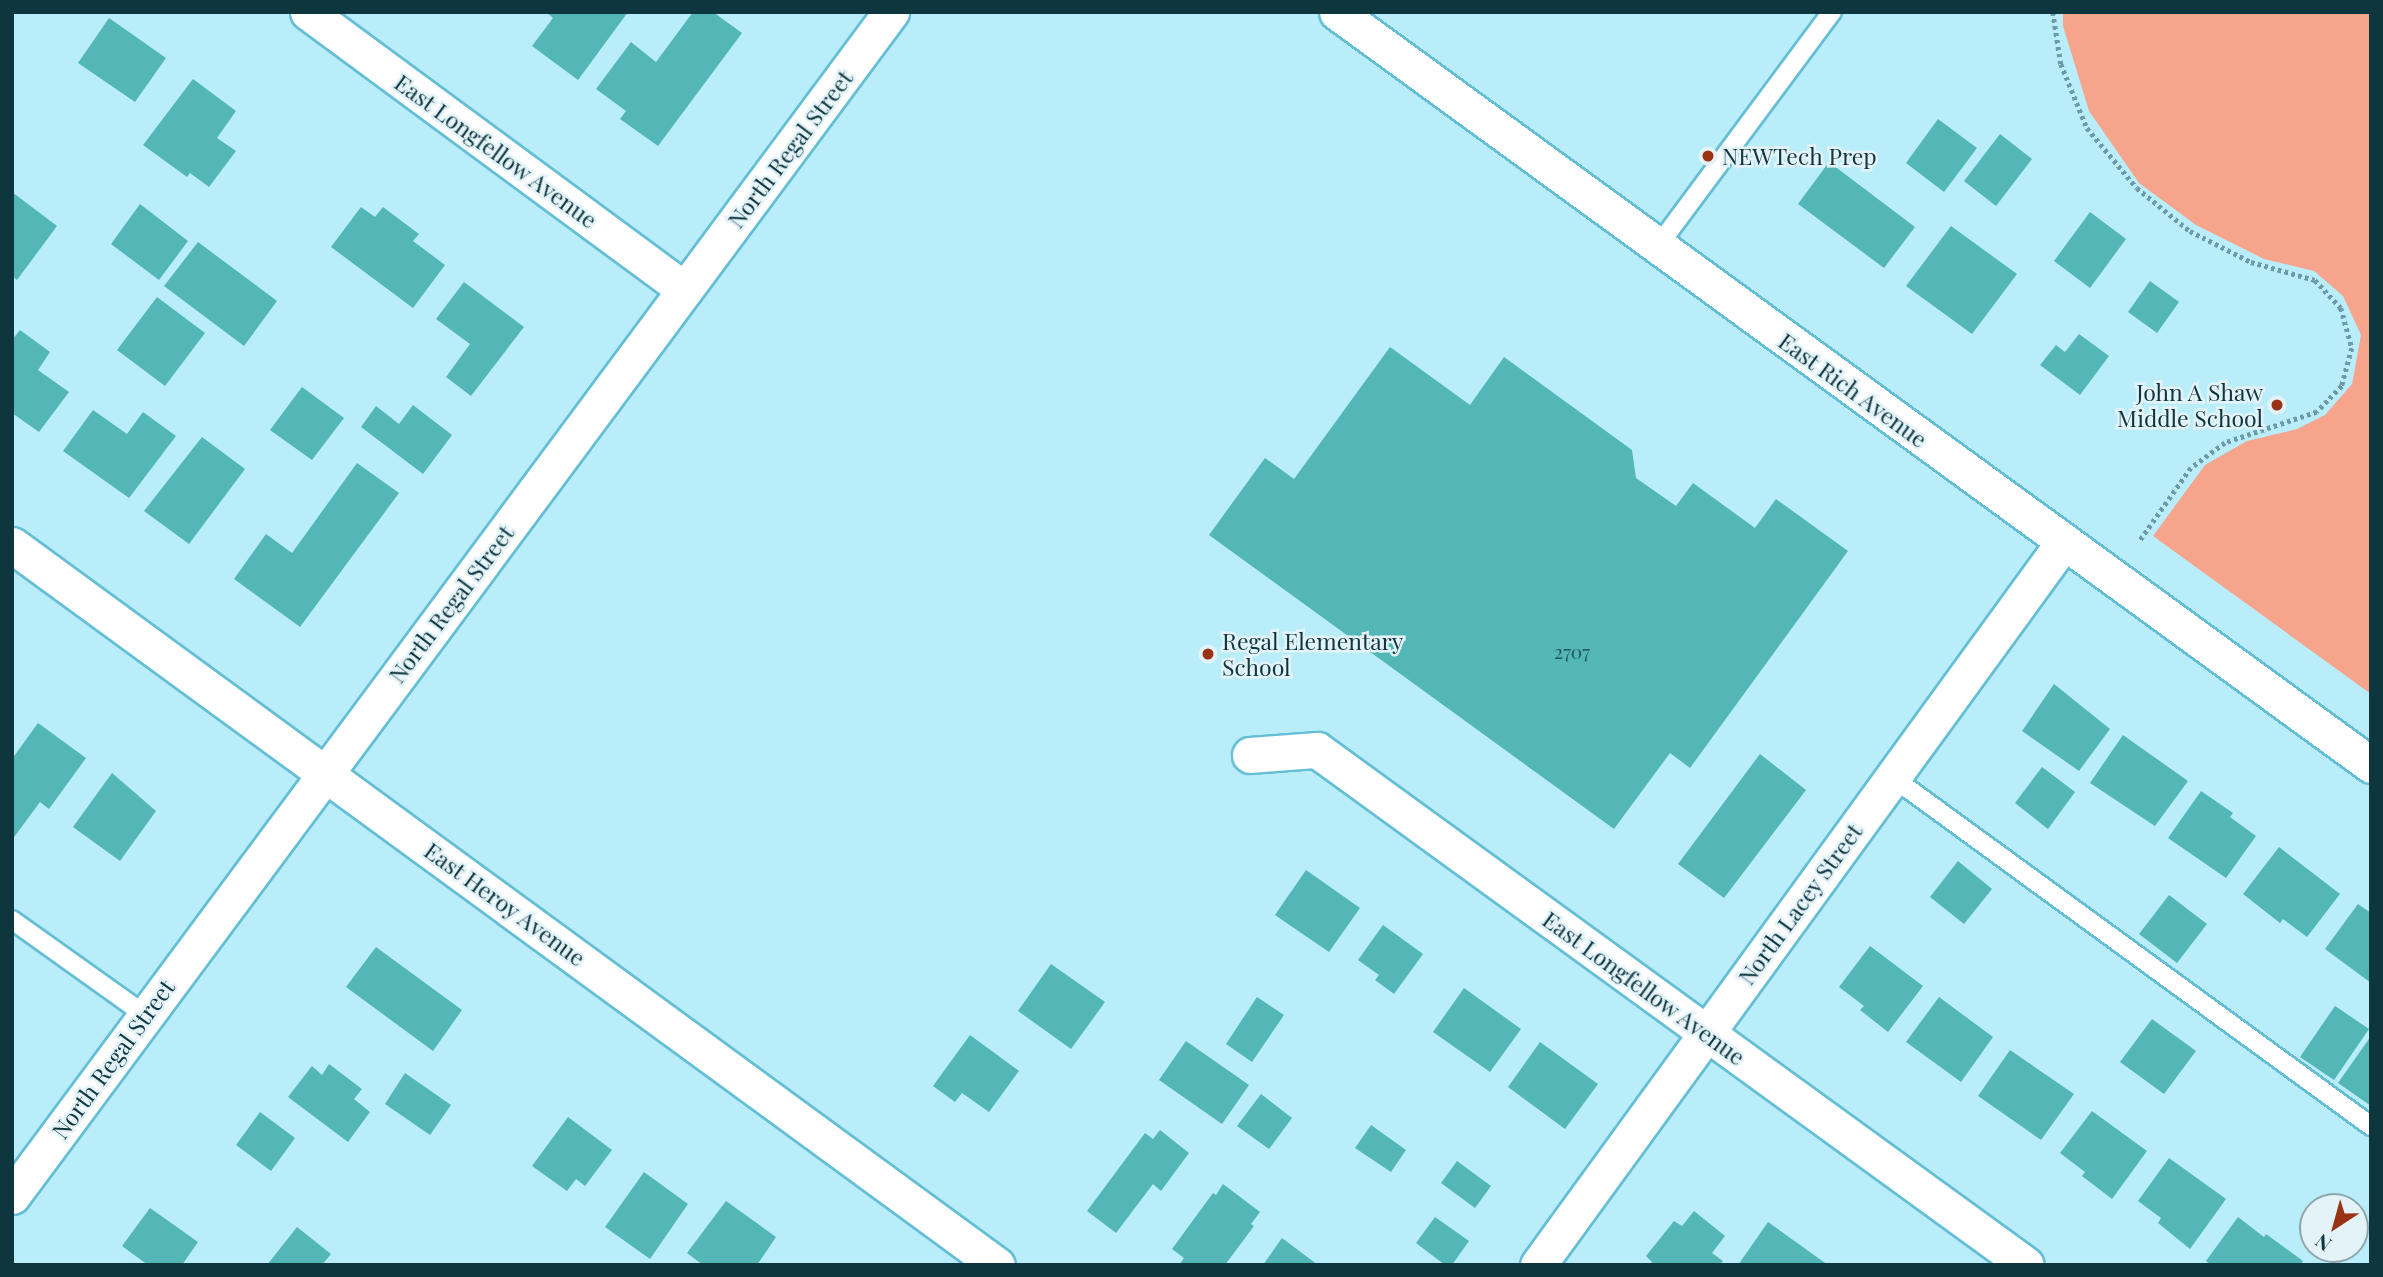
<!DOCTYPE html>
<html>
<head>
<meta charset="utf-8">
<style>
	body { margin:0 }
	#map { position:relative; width:2383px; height:1277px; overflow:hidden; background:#baedfa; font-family:"Playfair Display",serif }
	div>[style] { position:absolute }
	.green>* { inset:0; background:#f7a48d }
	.building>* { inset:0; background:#53b6b7 }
	.path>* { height:4.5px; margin-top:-2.25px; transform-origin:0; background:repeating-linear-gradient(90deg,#6c9aa6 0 3.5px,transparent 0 7px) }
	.roads { filter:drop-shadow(2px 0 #64bed5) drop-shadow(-2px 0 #64bed5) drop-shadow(0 2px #64bed5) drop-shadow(0 -2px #64bed5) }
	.service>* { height:18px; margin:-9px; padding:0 9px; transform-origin:9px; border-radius:9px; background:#fff }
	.minor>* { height:35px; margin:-17.5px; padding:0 17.5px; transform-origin:17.5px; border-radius:17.5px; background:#fff }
	.dots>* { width:19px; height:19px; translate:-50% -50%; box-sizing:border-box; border:4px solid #e3f3f8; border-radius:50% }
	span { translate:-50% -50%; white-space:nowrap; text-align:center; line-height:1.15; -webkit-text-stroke:5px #e3f3f8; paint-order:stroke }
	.number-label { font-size:19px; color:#1f565d }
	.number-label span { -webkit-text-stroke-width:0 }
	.street-label { font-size:23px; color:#0e363f }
	.poi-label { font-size:23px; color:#0e363f }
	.left { translate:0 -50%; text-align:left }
	.right { translate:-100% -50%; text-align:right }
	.frame { position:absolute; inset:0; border:14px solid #0e363f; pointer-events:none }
	.north { position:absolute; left:2299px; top:1193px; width:70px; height:70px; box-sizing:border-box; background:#e3f3f8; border:2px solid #8ea7ae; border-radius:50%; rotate:216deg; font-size:19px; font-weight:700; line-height:28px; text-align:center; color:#0e363f }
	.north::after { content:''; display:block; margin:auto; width:24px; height:32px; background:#9a3314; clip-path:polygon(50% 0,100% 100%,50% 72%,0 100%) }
</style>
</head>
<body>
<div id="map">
	<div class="green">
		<i style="clip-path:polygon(2063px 12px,2371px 12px,2371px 694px,2153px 536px,2205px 465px,2247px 441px,2297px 429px,2325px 415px,2352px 384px,2361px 335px,2343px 296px,2314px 271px,2264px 259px,2196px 225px,2139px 183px,2089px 111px,2063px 26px)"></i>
	</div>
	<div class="building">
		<i style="clip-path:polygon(546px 12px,628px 12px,578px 80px,532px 46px,553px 18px)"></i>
		<i style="clip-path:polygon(693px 12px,713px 12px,742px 33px,658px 146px,620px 119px,626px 111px,596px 89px,631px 42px,656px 62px)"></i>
		<i style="clip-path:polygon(109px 18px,166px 58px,135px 102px,78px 63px)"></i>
		<i style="clip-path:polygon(193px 79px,236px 111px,217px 138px,236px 151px,209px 187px,190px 173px,187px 177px,143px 145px)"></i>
		<i style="clip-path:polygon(1938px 119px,1977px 148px,1944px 192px,1906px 163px)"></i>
		<i style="clip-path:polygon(2000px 134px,2032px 159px,1996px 206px,1964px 181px)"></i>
		<i style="clip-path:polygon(1829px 162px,1915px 227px,1884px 268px,1798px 204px)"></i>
		<i style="clip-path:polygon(12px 192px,57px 226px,17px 280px,12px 276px)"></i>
		<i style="clip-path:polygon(140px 204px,188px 241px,159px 280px,111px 244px)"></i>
		<i style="clip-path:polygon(361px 207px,375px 217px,383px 207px,419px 234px,413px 241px,445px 265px,413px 308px,331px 247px)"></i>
		<i style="clip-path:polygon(2090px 212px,2126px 239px,2090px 288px,2054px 261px)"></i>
		<i style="clip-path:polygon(1951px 226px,2017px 274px,1972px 334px,1906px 286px)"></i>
		<i style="clip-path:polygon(198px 242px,277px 301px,244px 346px,164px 286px)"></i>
		<i style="clip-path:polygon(2150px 281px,2179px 302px,2157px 333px,2128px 312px)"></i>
		<i style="clip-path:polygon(464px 282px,524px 327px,471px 396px,446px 377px,470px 344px,436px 319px)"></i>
		<i style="clip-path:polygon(157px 297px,205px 333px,165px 386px,117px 350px)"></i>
		<i style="clip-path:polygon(20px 330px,50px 352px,38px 370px,69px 392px,39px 432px,12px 413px,12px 340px)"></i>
		<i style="clip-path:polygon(2079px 334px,2109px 356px,2080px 395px,2040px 365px,2056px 345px,2065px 352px)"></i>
		<i style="clip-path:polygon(1390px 347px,1470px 405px,1504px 357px,1632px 450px,1636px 478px,1676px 506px,1693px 483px,1755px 528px,1776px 499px,1848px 551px,1690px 768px,1670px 753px,1614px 829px,1209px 535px,1265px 458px,1294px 479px)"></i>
		<i style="clip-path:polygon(302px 387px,344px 418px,312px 460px,270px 430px)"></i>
		<i style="clip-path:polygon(413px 405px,452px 435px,423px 474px,361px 427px,376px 406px,399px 424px)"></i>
		<i style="clip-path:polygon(93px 410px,127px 434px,143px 412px,176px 436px,129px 498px,63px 451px)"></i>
		<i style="clip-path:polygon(202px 437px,245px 469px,189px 544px,144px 511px)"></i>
		<i style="clip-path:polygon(357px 463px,399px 493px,300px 627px,234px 579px,266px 534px,292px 553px)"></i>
		<i style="clip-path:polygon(2054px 684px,2110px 729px,2079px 771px,2022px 731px)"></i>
		<i style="clip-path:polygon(38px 723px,86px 758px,49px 809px,40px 802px,12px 840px,12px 759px)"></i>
		<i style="clip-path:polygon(2123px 735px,2188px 781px,2155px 826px,2090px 783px)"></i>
		<i style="clip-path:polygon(1760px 754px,1806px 790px,1724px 898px,1678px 864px)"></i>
		<i style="clip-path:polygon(2042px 767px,2075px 792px,2048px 829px,2015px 803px)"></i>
		<i style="clip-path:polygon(112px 773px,156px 811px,120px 861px,73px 827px)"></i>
		<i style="clip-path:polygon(2201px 791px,2233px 813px,2230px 817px,2256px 836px,2226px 878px,2168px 838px)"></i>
		<i style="clip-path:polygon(2279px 847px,2340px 894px,2307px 937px,2283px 919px,2280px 923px,2243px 894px)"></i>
		<i style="clip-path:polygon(1958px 861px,1992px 889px,1964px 924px,1930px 897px)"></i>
		<i style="clip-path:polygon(1306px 870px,1360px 908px,1329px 952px,1275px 915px)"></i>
		<i style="clip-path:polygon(2169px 895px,2207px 924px,2177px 963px,2139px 934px)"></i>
		<i style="clip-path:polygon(2358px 904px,2371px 913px,2371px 983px,2325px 949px)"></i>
		<i style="clip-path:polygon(1383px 925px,1423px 954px,1394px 994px,1375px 980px,1379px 975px,1358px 960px)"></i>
		<i style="clip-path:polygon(1870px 946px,1923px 986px,1888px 1032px,1860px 1010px,1864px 1006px,1839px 987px)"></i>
		<i style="clip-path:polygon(376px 947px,462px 1010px,433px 1051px,346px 987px)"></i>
		<i style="clip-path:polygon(1051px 964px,1105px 1002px,1071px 1049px,1018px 1011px)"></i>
		<i style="clip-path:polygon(1464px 988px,1521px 1029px,1490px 1072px,1433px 1032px)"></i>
		<i style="clip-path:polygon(1257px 997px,1284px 1015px,1252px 1062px,1226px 1044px)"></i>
		<i style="clip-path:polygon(1939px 997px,1993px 1037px,1961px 1082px,1906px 1042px)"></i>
		<i style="clip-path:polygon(2335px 1006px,2369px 1029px,2334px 1080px,2300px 1057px)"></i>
		<i style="clip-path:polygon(2152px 1019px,2196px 1051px,2164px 1094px,2120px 1062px)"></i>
		<i style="clip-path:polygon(970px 1035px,1019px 1071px,989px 1112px,962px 1093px,955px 1102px,933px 1086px)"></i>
		<i style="clip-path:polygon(2371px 1036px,2371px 1106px,2338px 1083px)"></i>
		<i style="clip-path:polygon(1186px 1041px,1249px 1085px,1222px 1124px,1159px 1080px)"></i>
		<i style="clip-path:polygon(1540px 1042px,1598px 1084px,1565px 1129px,1508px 1087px)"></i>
		<i style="clip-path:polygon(2010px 1050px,2074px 1094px,2041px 1140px,1978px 1096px)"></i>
		<i style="clip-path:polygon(329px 1064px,362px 1089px,354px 1099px,370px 1112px,348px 1142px,288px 1097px,312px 1066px,322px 1075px)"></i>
		<i style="clip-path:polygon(405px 1073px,451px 1105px,430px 1135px,385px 1104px)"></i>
		<i style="clip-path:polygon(1261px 1094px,1292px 1118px,1269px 1149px,1237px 1126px)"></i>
		<i style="clip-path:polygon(2092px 1111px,2147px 1151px,2112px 1199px,2082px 1176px,2085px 1172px,2060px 1153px)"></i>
		<i style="clip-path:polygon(260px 1112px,295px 1138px,271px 1171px,236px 1145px)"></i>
		<i style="clip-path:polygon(568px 1117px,612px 1150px,585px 1186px,576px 1179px,567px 1191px,532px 1166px)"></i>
		<i style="clip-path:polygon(1371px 1125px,1406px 1150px,1391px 1172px,1355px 1148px)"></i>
		<i style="clip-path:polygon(1160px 1130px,1189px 1153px,1161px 1191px,1153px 1184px,1116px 1233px,1087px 1211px,1145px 1133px,1153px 1139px)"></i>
		<i style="clip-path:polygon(2169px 1158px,2226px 1199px,2190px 1249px,2158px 1223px,2161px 1218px,2138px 1201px)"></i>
		<i style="clip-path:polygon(1457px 1161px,1491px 1186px,1475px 1208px,1441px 1183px)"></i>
		<i style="clip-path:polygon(644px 1172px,688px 1204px,650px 1259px,605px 1227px)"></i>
		<i style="clip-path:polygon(1223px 1184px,1260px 1212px,1251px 1224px,1254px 1226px,1225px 1265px,1179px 1265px,1184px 1258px,1172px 1249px,1213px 1193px,1216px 1195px)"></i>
		<i style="clip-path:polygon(726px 1201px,776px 1237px,757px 1265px,703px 1265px,687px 1253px)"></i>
		<i style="clip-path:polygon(150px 1208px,198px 1242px,182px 1265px,148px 1265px,122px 1246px)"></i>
		<i style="clip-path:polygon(1694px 1211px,1725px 1236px,1712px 1253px,1723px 1261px,1720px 1265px,1650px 1265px,1652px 1262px,1646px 1256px,1674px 1221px,1682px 1226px)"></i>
		<i style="clip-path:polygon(1435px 1217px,1469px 1241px,1452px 1265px,1445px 1265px,1416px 1243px)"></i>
		<i style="clip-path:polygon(2238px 1217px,2264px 1237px,2266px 1234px,2303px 1261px,2300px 1265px,2211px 1265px,2206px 1261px)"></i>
		<i style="clip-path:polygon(1768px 1222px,1828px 1265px,1738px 1265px)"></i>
		<i style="clip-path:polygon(297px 1227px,331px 1254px,322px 1265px,267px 1265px)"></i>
		<i style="clip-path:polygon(1282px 1238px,1318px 1265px,1263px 1265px)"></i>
	</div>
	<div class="path">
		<i style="left:2053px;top:12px;width:53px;rotate:81.3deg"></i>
		<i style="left:2061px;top:64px;width:69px;rotate:67.9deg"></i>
		<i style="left:2087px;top:128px;width:78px;rotate:50.2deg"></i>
		<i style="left:2137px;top:188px;width:68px;rotate:39.1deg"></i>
		<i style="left:2190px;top:231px;width:68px;rotate:26.9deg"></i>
		<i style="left:2251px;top:262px;width:66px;rotate:15.7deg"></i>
		<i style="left:2315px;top:280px;width:38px;rotate:47deg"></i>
		<i style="left:2341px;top:308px;width:41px;rotate:74.6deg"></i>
		<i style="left:2352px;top:348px;width:39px;rotate:105deg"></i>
		<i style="left:2342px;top:386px;width:36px;rotate:134deg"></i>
		<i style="left:2317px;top:412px;width:97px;rotate:161.4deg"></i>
		<i style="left:2225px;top:443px;width:42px;rotate:143.7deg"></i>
		<i style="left:2191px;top:468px;width:90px;rotate:125.1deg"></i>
	</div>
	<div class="roads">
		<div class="service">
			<i style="left:1658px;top:246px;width:292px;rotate:-53.4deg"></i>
			<i style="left:1892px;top:777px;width:593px;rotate:36.08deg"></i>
			<i style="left:12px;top:920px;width:163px;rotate:35.5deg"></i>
		</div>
		<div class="minor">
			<i style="left:308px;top:12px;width:468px;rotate:36.4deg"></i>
			<i style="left:1337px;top:12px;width:1279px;rotate:36.06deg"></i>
			<i style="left:12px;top:545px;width:1220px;rotate:36.17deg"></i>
			<i style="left:1250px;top:755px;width:67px;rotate:-4.3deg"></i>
			<i style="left:1317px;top:750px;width:876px;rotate:35.99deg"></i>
			<i style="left:12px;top:1196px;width:1475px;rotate:-53.41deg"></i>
			<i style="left:1538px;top:1265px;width:893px;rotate:-53.98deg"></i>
		</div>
	</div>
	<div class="dots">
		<i style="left:1708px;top:156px;background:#9a3314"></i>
		<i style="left:2277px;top:405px;background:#9a3314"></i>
		<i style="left:1208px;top:654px;background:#9a3314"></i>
	</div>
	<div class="number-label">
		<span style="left:1572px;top:652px">2707</span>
	</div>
	<div class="street-label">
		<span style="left:790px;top:149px;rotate:-53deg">North Regal Street</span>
		<span style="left:496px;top:151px;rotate:36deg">East Longfellow Avenue</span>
		<span style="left:1853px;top:390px;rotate:36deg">East Rich Avenue</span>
		<span style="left:451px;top:604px;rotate:-53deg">North Regal Street</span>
		<span style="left:505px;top:904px;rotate:36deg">East Heroy Avenue</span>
		<span style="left:1800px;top:904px;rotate:-54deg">North Lacey Street</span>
		<span style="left:1644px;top:988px;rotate:36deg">East Longfellow Avenue</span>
		<span style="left:113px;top:1059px;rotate:-54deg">North Regal Street</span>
	</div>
	<div class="poi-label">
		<span class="left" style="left:1722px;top:156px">NEWTech Prep</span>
		<span class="right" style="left:2263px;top:405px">John A Shaw<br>Middle School</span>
		<span class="left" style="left:1222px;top:654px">Regal Elementary<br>School</span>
	</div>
	<div class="frame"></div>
	<div class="north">N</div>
</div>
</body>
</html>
